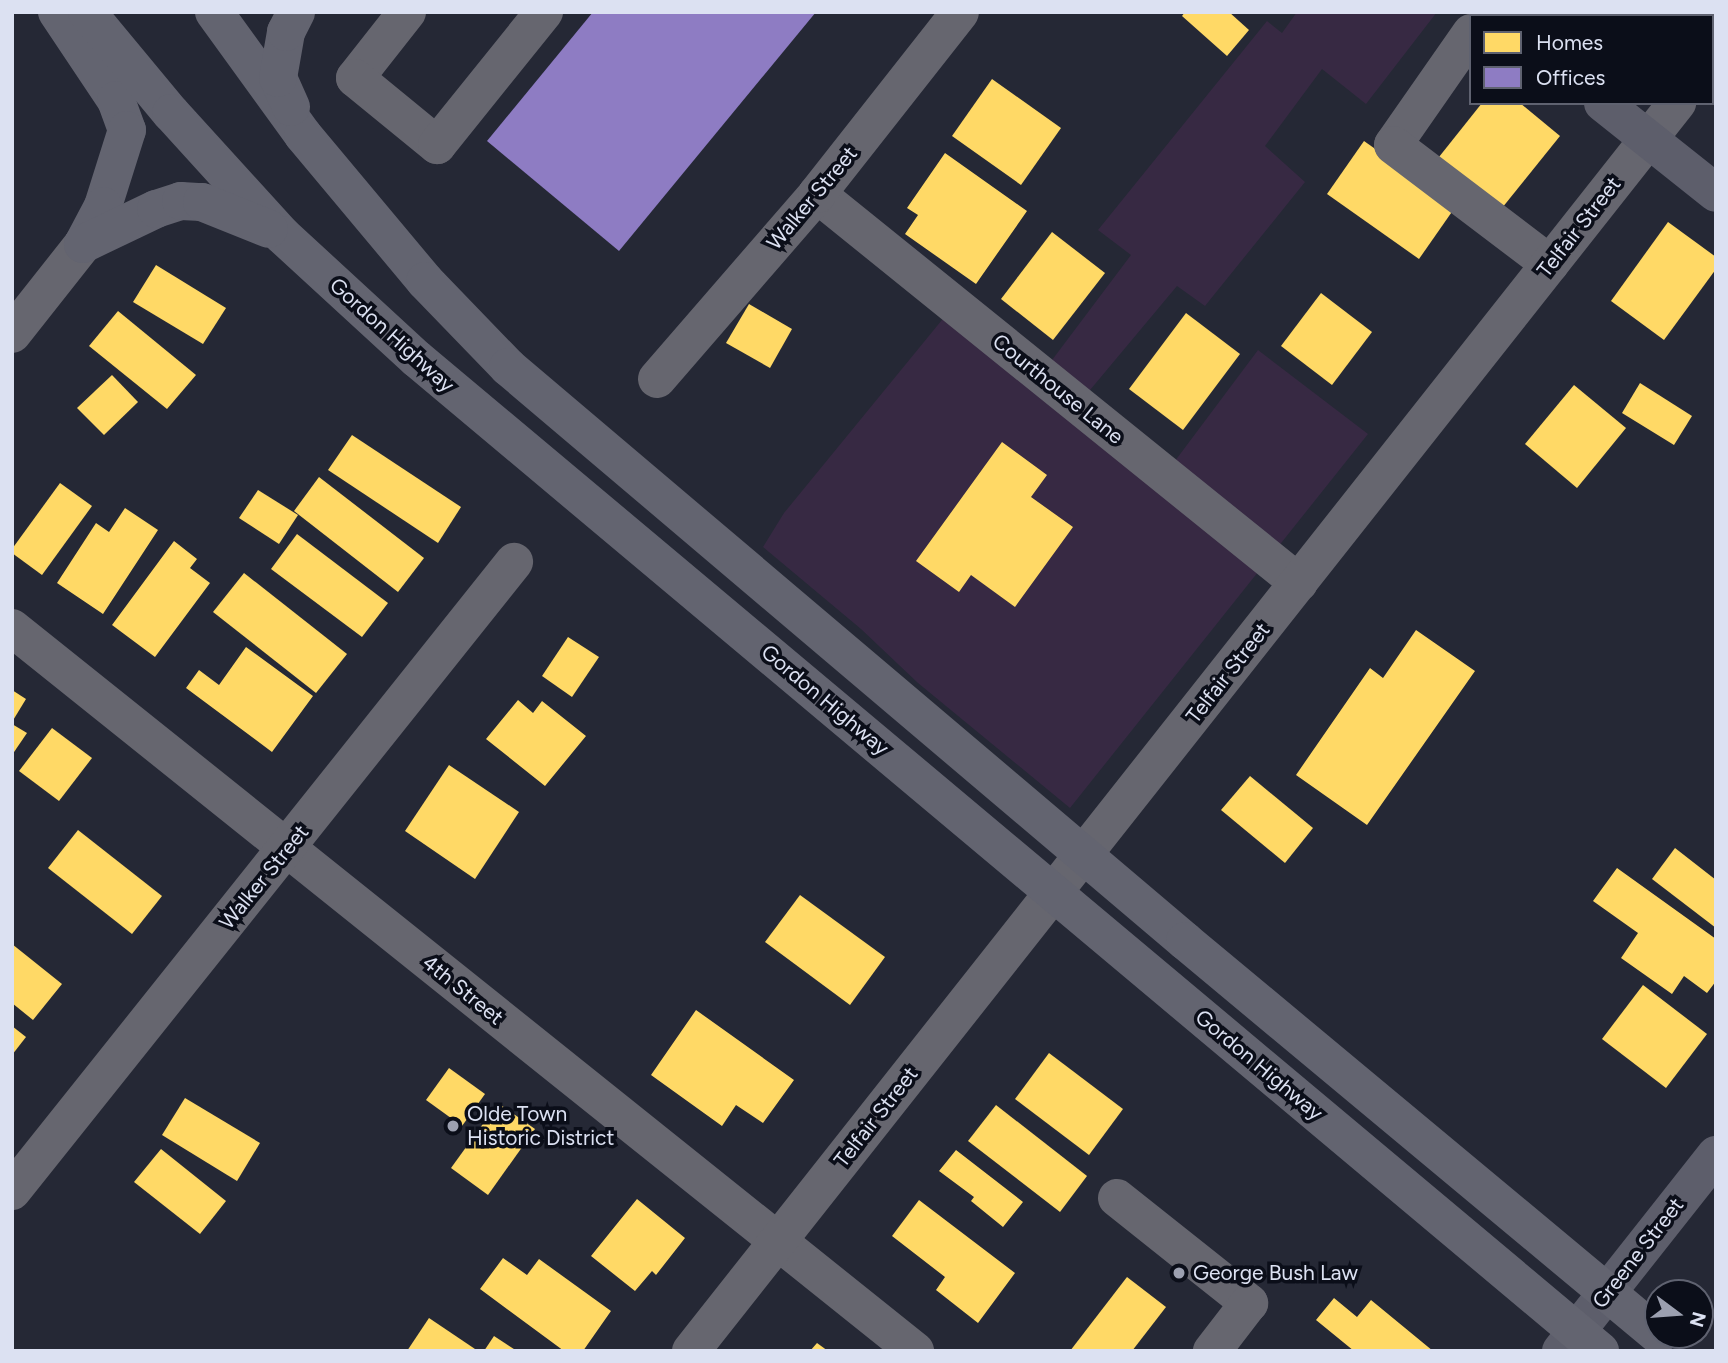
<!DOCTYPE html>
<html>
<head>
<meta charset="utf-8">
<style>
	body { margin:0 }
	#map { position:relative; width:1728px; height:1363px; overflow:hidden; background:#252835; font-family:Figtree,sans-serif }
	div>[style] { position:absolute }
	.green>* { inset:0; background:#372943 }
	.homes>* { inset:0; background:#ffd966 }
	.offices>* { inset:0; background:#8e7cc3 }
	.minor>* { height:38px; margin:-19px; padding:0 19px; transform-origin:19px; border-radius:19px; background:#66666f }
	.major>* { height:38px; margin:-19px; padding:0 19px; transform-origin:19px; border-radius:19px; background:#5d5e6b }
	.highway>* { height:38px; margin:-19px; padding:0 19px; transform-origin:19px; border-radius:19px; background:#636470 }
	.dots>* { width:19px; height:19px; translate:-50% -50%; box-sizing:border-box; border:4px solid #0b0e19; border-radius:50% }
	span { translate:-50% -50%; white-space:nowrap; text-align:center; line-height:1.15; -webkit-text-stroke:7px #0b0e19; paint-order:stroke }
	.street-label { font-size:21px; color:#dce1f2 }
	.poi-label { font-size:21px; color:#dce1f2 }
	.left { translate:0 -50%; text-align:left }
	.frame { position:absolute; inset:0; border:14px solid #dce1f2; pointer-events:none }
	.legend { position:absolute; left:1469px; top:14px; width:245px; height:91px; box-sizing:border-box; background:#0b0e19; border:2px solid #5f6270; margin:0; padding:9px 12px; list-style:none; font-size:21px; color:#dce1f2 }
	.legend li { display:flex; align-items:center; gap:14px; height:35px }
	.legend b { width:35px; border:2px solid #5f6270 }
	.north { position:absolute; left:1644px; top:1279px; width:70px; height:70px; box-sizing:border-box; background:#0b0e19; border:2px solid #5f6270; border-radius:50%; rotate:106deg; font-size:19px; font-weight:700; line-height:28px; text-align:center; color:#dce1f2 }
	.north::after { content:''; display:block; margin:auto; width:24px; height:32px; background:#9ca0b0; clip-path:polygon(50% 0,100% 100%,50% 72%,0 100%) }
</style>
</head>
<body>
<div id="map">
	<div class="green">
		<i style="clip-path:polygon(1297px 12px,1437px 12px,1366px 104px,1322px 69px,1265px 146px,1305px 182px,1205px 306px,1177px 286px,1070px 414px,1157px 485px,1258px 350px,1368px 434px,1070px 808px,918px 683px,861px 629px,763px 547px,784px 513px,946px 315px,1034px 384px,1131px 255px,1098px 230px,1267px 21px,1282px 33px)"></i>
	</div>
	<div class="homes">
		<i style="clip-path:polygon(1185px 12px,1229px 12px,1249px 30px,1227px 56px,1182px 16px)"></i>
		<i style="clip-path:polygon(992px 79px,1061px 128px,1021px 185px,952px 136px)"></i>
		<i style="clip-path:polygon(1482px 103px,1520px 103px,1560px 136px,1498px 213px,1435px 162px)"></i>
		<i style="clip-path:polygon(1364px 141px,1456px 206px,1419px 259px,1327px 194px)"></i>
		<i style="clip-path:polygon(945px 153px,1027px 211px,976px 284px,905px 234px,918px 215px,907px 208px)"></i>
		<i style="clip-path:polygon(1668px 222px,1716px 257px,1716px 269px,1664px 340px,1611px 301px)"></i>
		<i style="clip-path:polygon(1052px 232px,1105px 273px,1053px 340px,1001px 299px)"></i>
		<i style="clip-path:polygon(156px 265px,226px 308px,203px 344px,133px 302px)"></i>
		<i style="clip-path:polygon(1321px 293px,1372px 332px,1332px 385px,1281px 346px)"></i>
		<i style="clip-path:polygon(749px 304px,792px 329px,770px 368px,726px 343px)"></i>
		<i style="clip-path:polygon(118px 311px,196px 375px,167px 409px,89px 346px)"></i>
		<i style="clip-path:polygon(1186px 313px,1240px 354px,1183px 430px,1129px 389px)"></i>
		<i style="clip-path:polygon(112px 375px,138px 402px,104px 435px,77px 408px)"></i>
		<i style="clip-path:polygon(1640px 383px,1692px 416px,1674px 445px,1622px 413px)"></i>
		<i style="clip-path:polygon(1574px 385px,1626px 428px,1577px 488px,1525px 444px)"></i>
		<i style="clip-path:polygon(352px 435px,461px 507px,438px 543px,328px 470px)"></i>
		<i style="clip-path:polygon(1002px 442px,1047px 475px,1031px 497px,1073px 527px,1015px 607px,971px 575px,959px 592px,916px 561px)"></i>
		<i style="clip-path:polygon(319px 477px,424px 558px,398px 592px,294px 511px)"></i>
		<i style="clip-path:polygon(60px 483px,92px 506px,42px 575px,12px 553px,12px 549px)"></i>
		<i style="clip-path:polygon(258px 490px,298px 515px,279px 544px,239px 518px)"></i>
		<i style="clip-path:polygon(125px 508px,158px 530px,103px 614px,57px 583px,96px 523px,109px 532px)"></i>
		<i style="clip-path:polygon(297px 534px,388px 603px,362px 637px,271px 569px)"></i>
		<i style="clip-path:polygon(174px 541px,197px 559px,190px 568px,210px 583px,155px 657px,112px 625px)"></i>
		<i style="clip-path:polygon(244px 573px,347px 654px,316px 693px,213px 612px)"></i>
		<i style="clip-path:polygon(1416px 630px,1475px 671px,1367px 825px,1296px 775px,1370px 668px,1383px 678px)"></i>
		<i style="clip-path:polygon(568px 637px,599px 657px,572px 697px,542px 676px)"></i>
		<i style="clip-path:polygon(246px 647px,313px 696px,272px 752px,186px 688px,199px 670px,219px 685px)"></i>
		<i style="clip-path:polygon(12px 690px,26px 699px,12px 722px)"></i>
		<i style="clip-path:polygon(518px 700px,533px 713px,542px 701px,586px 736px,545px 786px,486px 739px)"></i>
		<i style="clip-path:polygon(12px 724px,27px 733px,12px 755px)"></i>
		<i style="clip-path:polygon(52px 728px,92px 758px,59px 801px,19px 771px)"></i>
		<i style="clip-path:polygon(449px 765px,519px 812px,475px 879px,405px 831px)"></i>
		<i style="clip-path:polygon(1250px 776px,1313px 828px,1285px 863px,1221px 810px)"></i>
		<i style="clip-path:polygon(78px 830px,162px 896px,132px 934px,48px 868px)"></i>
		<i style="clip-path:polygon(1675px 848px,1716px 880px,1716px 928px,1652px 879px)"></i>
		<i style="clip-path:polygon(1617px 868px,1716px 939px,1716px 981px,1707px 993px,1684px 976px,1672px 994px,1621px 958px,1638px 933px,1593px 901px)"></i>
		<i style="clip-path:polygon(800px 895px,885px 957px,850px 1005px,765px 942px)"></i>
		<i style="clip-path:polygon(12px 944px,62px 984px,33px 1020px,12px 1003px)"></i>
		<i style="clip-path:polygon(1643px 985px,1707px 1034px,1666px 1088px,1602px 1039px)"></i>
		<i style="clip-path:polygon(696px 1010px,794px 1080px,763px 1123px,736px 1105px,722px 1126px,651px 1075px)"></i>
		<i style="clip-path:polygon(12px 1026px,26px 1037px,12px 1055px)"></i>
		<i style="clip-path:polygon(1049px 1053px,1123px 1109px,1089px 1155px,1015px 1099px)"></i>
		<i style="clip-path:polygon(449px 1068px,485px 1094px,462px 1126px,426px 1100px)"></i>
		<i style="clip-path:polygon(185px 1098px,260px 1143px,237px 1181px,162px 1135px)"></i>
		<i style="clip-path:polygon(498px 1103px,535px 1129px,488px 1195px,451px 1168px)"></i>
		<i style="clip-path:polygon(996px 1105px,1087px 1176px,1060px 1212px,968px 1141px)"></i>
		<i style="clip-path:polygon(161px 1149px,226px 1201px,200px 1234px,134px 1182px)"></i>
		<i style="clip-path:polygon(956px 1150px,1023px 1202px,1003px 1227px,971px 1201px,974px 1197px,939px 1171px)"></i>
		<i style="clip-path:polygon(637px 1199px,685px 1238px,656px 1275px,652px 1271px,635px 1291px,591px 1256px)"></i>
		<i style="clip-path:polygon(919px 1200px,1015px 1273px,978px 1323px,936px 1290px,945px 1277px,892px 1236px)"></i>
		<i style="clip-path:polygon(503px 1258px,527px 1275px,539px 1259px,611px 1311px,583px 1351px,564px 1351px,480px 1289px)"></i>
		<i style="clip-path:polygon(1127px 1277px,1166px 1307px,1132px 1351px,1070px 1351px)"></i>
		<i style="clip-path:polygon(1334px 1298px,1357px 1317px,1371px 1300px,1433px 1351px,1354px 1351px,1316px 1320px)"></i>
		<i style="clip-path:polygon(429px 1318px,478px 1351px,407px 1351px)"></i>
		<i style="clip-path:polygon(494px 1336px,517px 1351px,484px 1351px)"></i>
		<i style="clip-path:polygon(817px 1343px,828px 1351px,810px 1351px)"></i>
	</div>
	<div class="offices">
		<i style="clip-path:polygon(593px 12px,816px 12px,619px 251px,487px 141px)"></i>
	</div>
	<div class="minor">
		<i style="left:407px;top:12px;width:84px;rotate:128.2deg"></i>
		<i style="left:355px;top:78px;width:106px;rotate:39.3deg"></i>
		<i style="left:437px;top:145px;width:171px;rotate:-51.2deg"></i>
		<i style="left:1471px;top:33px;width:136px;rotate:124.9deg"></i>
		<i style="left:1393px;top:145px;width:197px;rotate:37.2deg"></i>
		<i style="left:1712px;top:60px;width:6px;rotate:-51deg"></i>
		<i style="left:817px;top:194px;width:619px;rotate:38.91deg"></i>
		<i style="left:12px;top:334px;width:115px;rotate:-51.7deg"></i>
		<i style="left:657px;top:379px;width:245px;rotate:-49.1deg"></i>
		<i style="left:817px;top:194px;width:231px;rotate:-51.8deg"></i>
		<i style="left:12px;top:628px;width:1157px;rotate:38.68deg"></i>
		<i style="left:12px;top:1191px;width:805px;rotate:-51.41deg"></i>
		<i style="left:1117px;top:1198px;width:169px;rotate:38.5deg"></i>
		<i style="left:1249px;top:1303px;width:61px;rotate:127.6deg"></i>
		<i style="left:691px;top:1351px;width:1591px;rotate:-51.69deg"></i>
	</div>
	<div class="major">
		<i style="left:1490px;top:12px;width:6px;rotate:39deg"></i>
		<i style="left:1603px;top:103px;width:144px;rotate:38.5deg"></i>
		<i style="left:1561px;top:1351px;width:250px;rotate:-51.7deg"></i>
	</div>
	<div class="highway">
		<i style="left:57px;top:12px;width:106px;rotate:56.2deg"></i>
		<i style="left:116px;top:100px;width:32px;rotate:70deg"></i>
		<i style="left:127px;top:130px;width:80px;rotate:107.5deg"></i>
		<i style="left:103px;top:206px;width:43px;rotate:117.8deg"></i>
		<i style="left:87px;top:12px;width:131px;rotate:50.3deg"></i>
		<i style="left:171px;top:113px;width:165px;rotate:47.7deg"></i>
		<i style="left:282px;top:235px;width:183px;rotate:42.6deg"></i>
		<i style="left:417px;top:359px;width:1544px;rotate:39.98deg"></i>
		<i style="left:214px;top:12px;width:152px;rotate:54.1deg"></i>
		<i style="left:303px;top:135px;width:190px;rotate:50.1deg"></i>
		<i style="left:425px;top:281px;width:120px;rotate:46deg"></i>
		<i style="left:508px;top:367px;width:888px;rotate:40.29deg"></i>
		<i style="left:1185px;top:941px;width:616px;rotate:39.79deg"></i>
		<i style="left:291px;top:107px;width:32px;rotate:-114deg"></i>
		<i style="left:278px;top:78px;width:47px;rotate:-80.1deg"></i>
		<i style="left:286px;top:32px;width:22px;rotate:-63deg"></i>
		<i style="left:83px;top:244px;width:81px;rotate:-25.6deg"></i>
		<i style="left:156px;top:209px;width:26px;rotate:-18deg"></i>
		<i style="left:181px;top:201px;width:21px;rotate:3deg"></i>
		<i style="left:202px;top:202px;width:72px;rotate:21.9deg"></i>
	</div>
	<div class="dots">
		<i style="left:453px;top:1126px;background:#9ca0b0"></i>
		<i style="left:1179px;top:1273px;background:#9ca0b0"></i>
	</div>
	<div class="street-label">
		<span style="left:812px;top:198px;rotate:-50deg">Walker Street</span>
		<span style="left:1579px;top:227px;rotate:-52deg">Telfair Street</span>
		<span style="left:392px;top:335px;rotate:42deg">Gordon Highway</span>
		<span style="left:1058px;top:389px;rotate:39deg">Courthouse Lane</span>
		<span style="left:1228px;top:673px;rotate:-52deg">Telfair Street</span>
		<span style="left:825px;top:700px;rotate:40deg">Gordon Highway</span>
		<span style="left:264px;top:877px;rotate:-51deg">Walker Street</span>
		<span style="left:463px;top:990px;rotate:39deg">4th Street</span>
		<span style="left:1259px;top:1065px;rotate:40deg">Gordon Highway</span>
		<span style="left:876px;top:1117px;rotate:-52deg">Telfair Street</span>
		<span style="left:1638px;top:1253px;rotate:-52deg">Greene Street</span>
	</div>
	<div class="poi-label">
		<span class="left" style="left:467px;top:1126px">Olde Town<br>Historic District</span>
		<span class="left" style="left:1193px;top:1273px">George Bush Law</span>
	</div>
	<div class="frame"></div>
	<ul class="legend">
	<li><b style="height:19px;background:#ffd966"></b>Homes</li>
	<li><b style="height:19px;background:#8e7cc3"></b>Offices</li>
	</ul>
	<div class="north">N</div>
</div>
</body>
</html>
